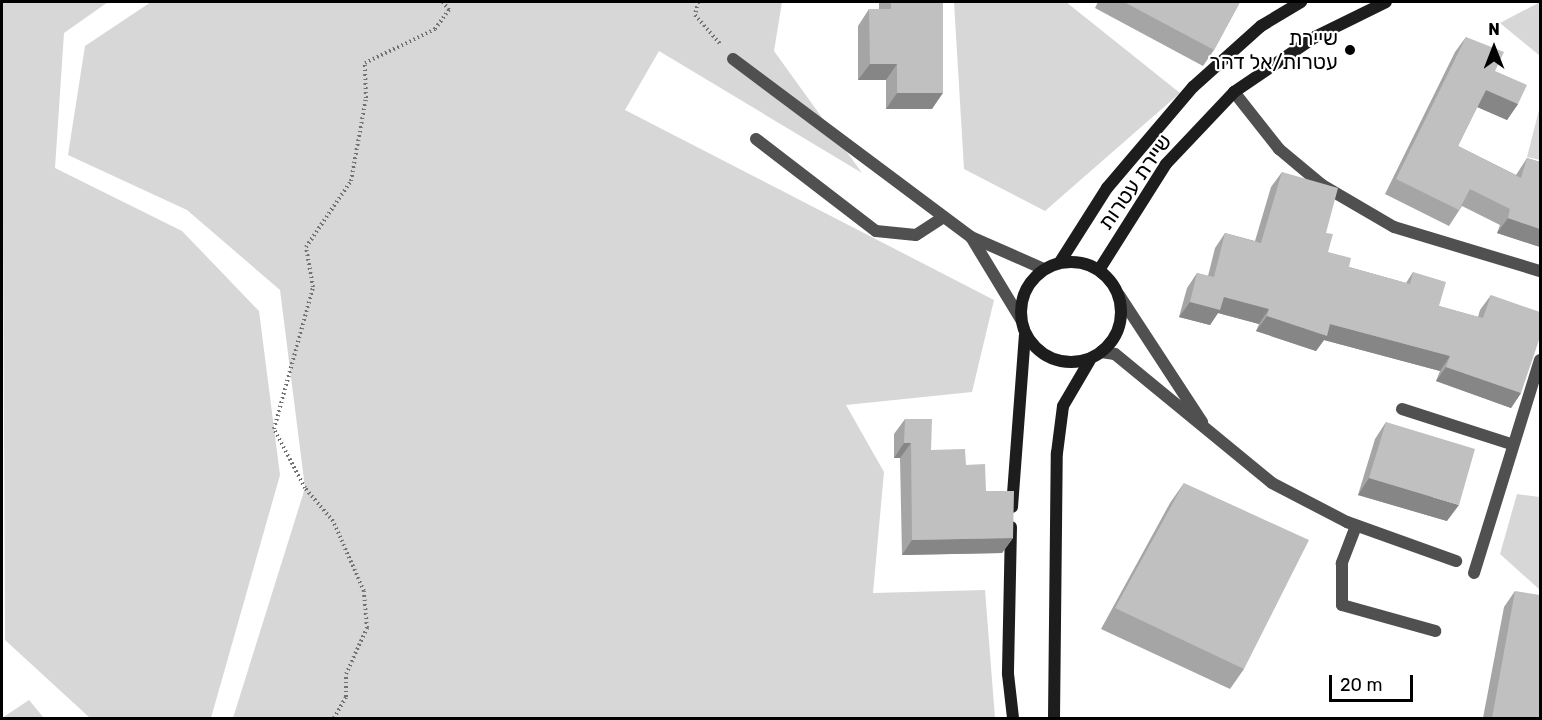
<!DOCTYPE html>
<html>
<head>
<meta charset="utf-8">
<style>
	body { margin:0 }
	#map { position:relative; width:1542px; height:720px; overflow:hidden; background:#fff; font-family:Rubik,"Noto Sans Hebrew",sans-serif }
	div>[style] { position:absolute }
	.green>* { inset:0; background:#d7d7d7 }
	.path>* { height:4px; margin-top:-2px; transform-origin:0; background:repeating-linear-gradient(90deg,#727272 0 1.5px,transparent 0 4.5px) }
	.lane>* { height:12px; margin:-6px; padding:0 6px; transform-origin:6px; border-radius:6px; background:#505050 }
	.street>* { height:12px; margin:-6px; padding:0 6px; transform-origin:6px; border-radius:6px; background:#505050 }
	.secondary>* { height:12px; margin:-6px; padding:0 6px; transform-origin:6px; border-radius:6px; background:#1d1d1d }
	.secondary>.ring { margin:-6px; padding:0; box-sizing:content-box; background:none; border:12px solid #1d1d1d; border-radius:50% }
	.wall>* { inset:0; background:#a5a5a5 }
	.shaded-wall>* { inset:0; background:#868686 }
	.building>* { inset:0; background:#c0c0c0 }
	.dots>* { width:16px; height:16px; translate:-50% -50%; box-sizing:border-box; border:3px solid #fff; border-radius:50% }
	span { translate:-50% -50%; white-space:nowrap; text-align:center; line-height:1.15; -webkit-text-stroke:4.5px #fff; paint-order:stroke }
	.poi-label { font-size:21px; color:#000 }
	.right { translate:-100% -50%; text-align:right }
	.street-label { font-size:21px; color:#000 }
	.frame { position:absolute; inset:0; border:3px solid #000; pointer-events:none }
	.north { position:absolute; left:1464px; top:18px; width:60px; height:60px; -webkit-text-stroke:4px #fff; paint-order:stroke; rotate:0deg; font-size:16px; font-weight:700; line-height:24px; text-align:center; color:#000 }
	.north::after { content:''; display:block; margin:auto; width:21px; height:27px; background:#000; clip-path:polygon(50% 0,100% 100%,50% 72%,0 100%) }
	.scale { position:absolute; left:1329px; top:675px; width:84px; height:27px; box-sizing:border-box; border:3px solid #000; border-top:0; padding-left:8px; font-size:18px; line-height:21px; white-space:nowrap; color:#000; -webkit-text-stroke:4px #fff; paint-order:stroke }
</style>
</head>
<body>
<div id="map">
	<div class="green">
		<i style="clip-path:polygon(2px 2px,108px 2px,64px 33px,55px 168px,182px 231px,259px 311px,280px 475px,211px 718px,90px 718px,5px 640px)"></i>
		<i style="clip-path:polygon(151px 2px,782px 2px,774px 51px,862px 173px,659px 51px,625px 110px,994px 300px,972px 392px,846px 405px,884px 472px,873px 593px,985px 590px,995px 718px,233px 718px,305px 488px,280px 290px,187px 210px,68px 155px,85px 46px)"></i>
		<i style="clip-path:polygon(954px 2px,1066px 2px,1180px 93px,1045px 211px,964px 169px)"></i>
		<i style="clip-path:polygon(1540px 2px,1540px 56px,1500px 23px)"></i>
		<i style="clip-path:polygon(1540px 106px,1540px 160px,1527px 157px)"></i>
		<i style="clip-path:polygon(1517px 494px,1540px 497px,1540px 590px,1500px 554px)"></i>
		<i style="clip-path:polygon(29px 700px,44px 718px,2px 718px)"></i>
	</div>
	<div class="path">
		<i style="left:698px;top:2px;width:13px;rotate:103deg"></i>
		<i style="left:695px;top:15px;width:40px;rotate:49deg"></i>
		<i style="left:334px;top:718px;width:24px;rotate:-60deg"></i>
		<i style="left:346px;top:697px;width:23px;rotate:-90deg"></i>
		<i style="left:346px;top:674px;width:51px;rotate:-65.5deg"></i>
		<i style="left:367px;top:628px;width:37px;rotate:-95deg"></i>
		<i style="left:364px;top:591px;width:77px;rotate:-113.9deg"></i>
		<i style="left:333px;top:521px;width:43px;rotate:-130.3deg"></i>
		<i style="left:305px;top:488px;width:67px;rotate:-117.7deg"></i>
		<i style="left:274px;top:429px;width:147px;rotate:-74.6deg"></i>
		<i style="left:313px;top:287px;width:41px;rotate:-99.9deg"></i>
		<i style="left:306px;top:247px;width:80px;rotate:-55.7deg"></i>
		<i style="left:351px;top:181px;width:84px;rotate:-79.8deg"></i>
		<i style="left:366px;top:98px;width:35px;rotate:-92deg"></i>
		<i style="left:365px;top:63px;width:78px;rotate:-25.9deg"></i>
		<i style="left:435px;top:29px;width:24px;rotate:-54deg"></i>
		<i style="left:449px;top:10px;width:10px;rotate:-127deg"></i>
	</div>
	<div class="lane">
		<i style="left:756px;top:139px;width:151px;rotate:37.5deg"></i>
		<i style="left:876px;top:231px;width:40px;rotate:5.7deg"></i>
		<i style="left:916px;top:235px;width:33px;rotate:-33deg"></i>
		<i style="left:1402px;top:409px;width:114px;rotate:17.8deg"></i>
		<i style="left:1356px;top:526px;width:40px;rotate:111deg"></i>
		<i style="left:1342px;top:563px;width:42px;rotate:90deg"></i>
		<i style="left:1342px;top:605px;width:97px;rotate:15.6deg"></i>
	</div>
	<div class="street">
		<i style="left:733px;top:59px;width:297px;rotate:36.8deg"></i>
		<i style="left:971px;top:237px;width:80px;rotate:23.7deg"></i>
		<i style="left:1234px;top:92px;width:73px;rotate:51.7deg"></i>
		<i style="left:1279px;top:149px;width:56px;rotate:39.9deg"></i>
		<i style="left:1322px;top:185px;width:83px;rotate:30.3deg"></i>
		<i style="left:1394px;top:227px;width:152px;rotate:16.8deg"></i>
		<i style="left:971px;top:237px;width:95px;rotate:58.8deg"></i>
		<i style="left:1119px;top:295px;width:152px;rotate:56.8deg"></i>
		<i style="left:1101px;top:352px;width:14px;rotate:8deg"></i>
		<i style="left:1115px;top:354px;width:203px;rotate:39.4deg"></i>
		<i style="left:1272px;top:483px;width:85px;rotate:27.5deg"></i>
		<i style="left:1347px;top:522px;width:116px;rotate:19.7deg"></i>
		<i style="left:1474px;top:573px;width:223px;rotate:-72.8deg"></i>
	</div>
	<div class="secondary">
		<i class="ring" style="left:1021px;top:262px;width:88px;height:88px"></i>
		<i style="left:1060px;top:262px;width:88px;rotate:-57.6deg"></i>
		<i style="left:1107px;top:188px;width:133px;rotate:-49.6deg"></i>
		<i style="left:1193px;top:87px;width:91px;rotate:-41.9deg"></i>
		<i style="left:1261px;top:26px;width:47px;rotate:-31deg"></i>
		<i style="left:1099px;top:270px;width:125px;rotate:-57.7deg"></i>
		<i style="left:1166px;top:164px;width:99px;rotate:-46.6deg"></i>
		<i style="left:1234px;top:92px;width:98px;rotate:-34.2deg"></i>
		<i style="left:1315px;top:37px;width:79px;rotate:-26.2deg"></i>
		<i style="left:1012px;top:507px;width:172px;rotate:-85.7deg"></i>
		<i style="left:1011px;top:527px;width:147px;rotate:91.2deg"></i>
		<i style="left:1008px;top:674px;width:44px;rotate:83.5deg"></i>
		<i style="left:1054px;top:718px;width:265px;rotate:-89.4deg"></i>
		<i style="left:1057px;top:453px;width:47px;rotate:-82.7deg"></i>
		<i style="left:1063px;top:406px;width:53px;rotate:-59.6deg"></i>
	</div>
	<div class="wall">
		<i style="clip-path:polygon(879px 2px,943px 2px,932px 109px,886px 109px,886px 80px,858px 80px,858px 26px,869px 9px,879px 9px)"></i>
		<i style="clip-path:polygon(1098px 2px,1240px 2px,1214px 50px,1203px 66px,1095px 8px)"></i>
		<i style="clip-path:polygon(1466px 37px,1518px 104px,1507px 120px,1477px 107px,1458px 146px,1516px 175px,1527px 158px,1540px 162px,1540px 247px,1497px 233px,1500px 225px,1462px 206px,1449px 226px,1385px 194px,1455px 52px)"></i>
		<i style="clip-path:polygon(1282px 172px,1326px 233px,1328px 252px,1349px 267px,1406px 283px,1413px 272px,1439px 306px,1478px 317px,1480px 310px,1491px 295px,1521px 393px,1511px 408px,1436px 381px,1440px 371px,1324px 340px,1316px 351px,1256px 331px,1259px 324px,1218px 313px,1210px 325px,1179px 317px,1187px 288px,1197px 273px,1208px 276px,1215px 248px,1225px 233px,1255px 241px,1271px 187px)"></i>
		<i style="clip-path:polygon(905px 419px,931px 450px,966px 465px,986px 491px,1013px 538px,1002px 553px,902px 555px,900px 458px,894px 458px,894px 434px)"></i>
		<i style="clip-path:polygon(1386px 422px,1447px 521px,1358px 495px,1375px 439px)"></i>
		<i style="clip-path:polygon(1184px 483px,1244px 669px,1230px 689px,1101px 629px,1170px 503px)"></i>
		<i style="clip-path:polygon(1515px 591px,1540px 718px,1483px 718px,1504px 607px)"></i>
	</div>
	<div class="shaded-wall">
		<i style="clip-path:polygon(870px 64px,897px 64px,886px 80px,858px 80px)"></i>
		<i style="clip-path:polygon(1486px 90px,1518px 104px,1507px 120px,1475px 106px)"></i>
		<i style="clip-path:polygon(897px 93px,943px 93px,932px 109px,886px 109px)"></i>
		<i style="clip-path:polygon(1508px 218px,1540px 229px,1540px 247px,1497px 233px)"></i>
		<i style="clip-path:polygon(1224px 297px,1269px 309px,1259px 324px,1218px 313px,1210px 325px,1179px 317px,1190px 302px)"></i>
		<i style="clip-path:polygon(1267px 316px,1330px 324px,1450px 356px,1440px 371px,1324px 340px,1316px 351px,1256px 331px)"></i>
		<i style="clip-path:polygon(1446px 367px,1521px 393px,1511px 408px,1436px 381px)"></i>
		<i style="clip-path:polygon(904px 443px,911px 443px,900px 458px,894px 458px)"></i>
		<i style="clip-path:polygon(1369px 478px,1459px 505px,1447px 521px,1358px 495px)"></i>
		<i style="clip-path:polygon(1013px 538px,1002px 553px,902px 555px,912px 540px)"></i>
	</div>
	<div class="building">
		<i style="clip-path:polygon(891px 2px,943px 2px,943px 93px,897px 93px,897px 64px,870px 64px,869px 9px,891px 9px)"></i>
		<i style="clip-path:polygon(1124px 2px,1240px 2px,1214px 50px)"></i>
		<i style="clip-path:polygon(1466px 37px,1504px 52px,1495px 71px,1527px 85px,1518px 104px,1486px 90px,1458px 146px,1521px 178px,1527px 158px,1540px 162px,1540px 229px,1508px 218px,1510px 209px,1470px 189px,1459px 210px,1396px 179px)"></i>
		<i style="clip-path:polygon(1282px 172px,1338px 188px,1326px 233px,1333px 234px,1328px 252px,1351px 258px,1349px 267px,1410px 284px,1413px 272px,1446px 282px,1439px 306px,1483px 318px,1491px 295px,1540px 312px,1540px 337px,1521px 393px,1446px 367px,1450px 356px,1330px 324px,1327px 336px,1267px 316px,1269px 309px,1224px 297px,1220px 310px,1190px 302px,1197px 273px,1214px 277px,1225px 233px,1261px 243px)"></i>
		<i style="clip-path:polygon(905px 419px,932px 419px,931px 450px,965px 449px,966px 465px,985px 464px,986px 491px,1014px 491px,1013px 538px,912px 540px,911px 443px,904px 443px)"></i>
		<i style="clip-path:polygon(1386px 422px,1475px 449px,1459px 505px,1369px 478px)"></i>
		<i style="clip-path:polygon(1184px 483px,1309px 540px,1244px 669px,1115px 608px)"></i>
		<i style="clip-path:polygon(1515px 591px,1540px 595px,1540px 718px,1492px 718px)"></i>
	</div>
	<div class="dots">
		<i style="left:1350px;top:50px;background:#000"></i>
	</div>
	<div class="poi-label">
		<span class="right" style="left:1338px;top:50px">שיירת<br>עטרות/אל דהר</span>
	</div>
	<div class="street-label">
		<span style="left:1135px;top:182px;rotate:-55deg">שיירת עטרות</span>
	</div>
	<div class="frame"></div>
	<div class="north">N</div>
	<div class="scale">20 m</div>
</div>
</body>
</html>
